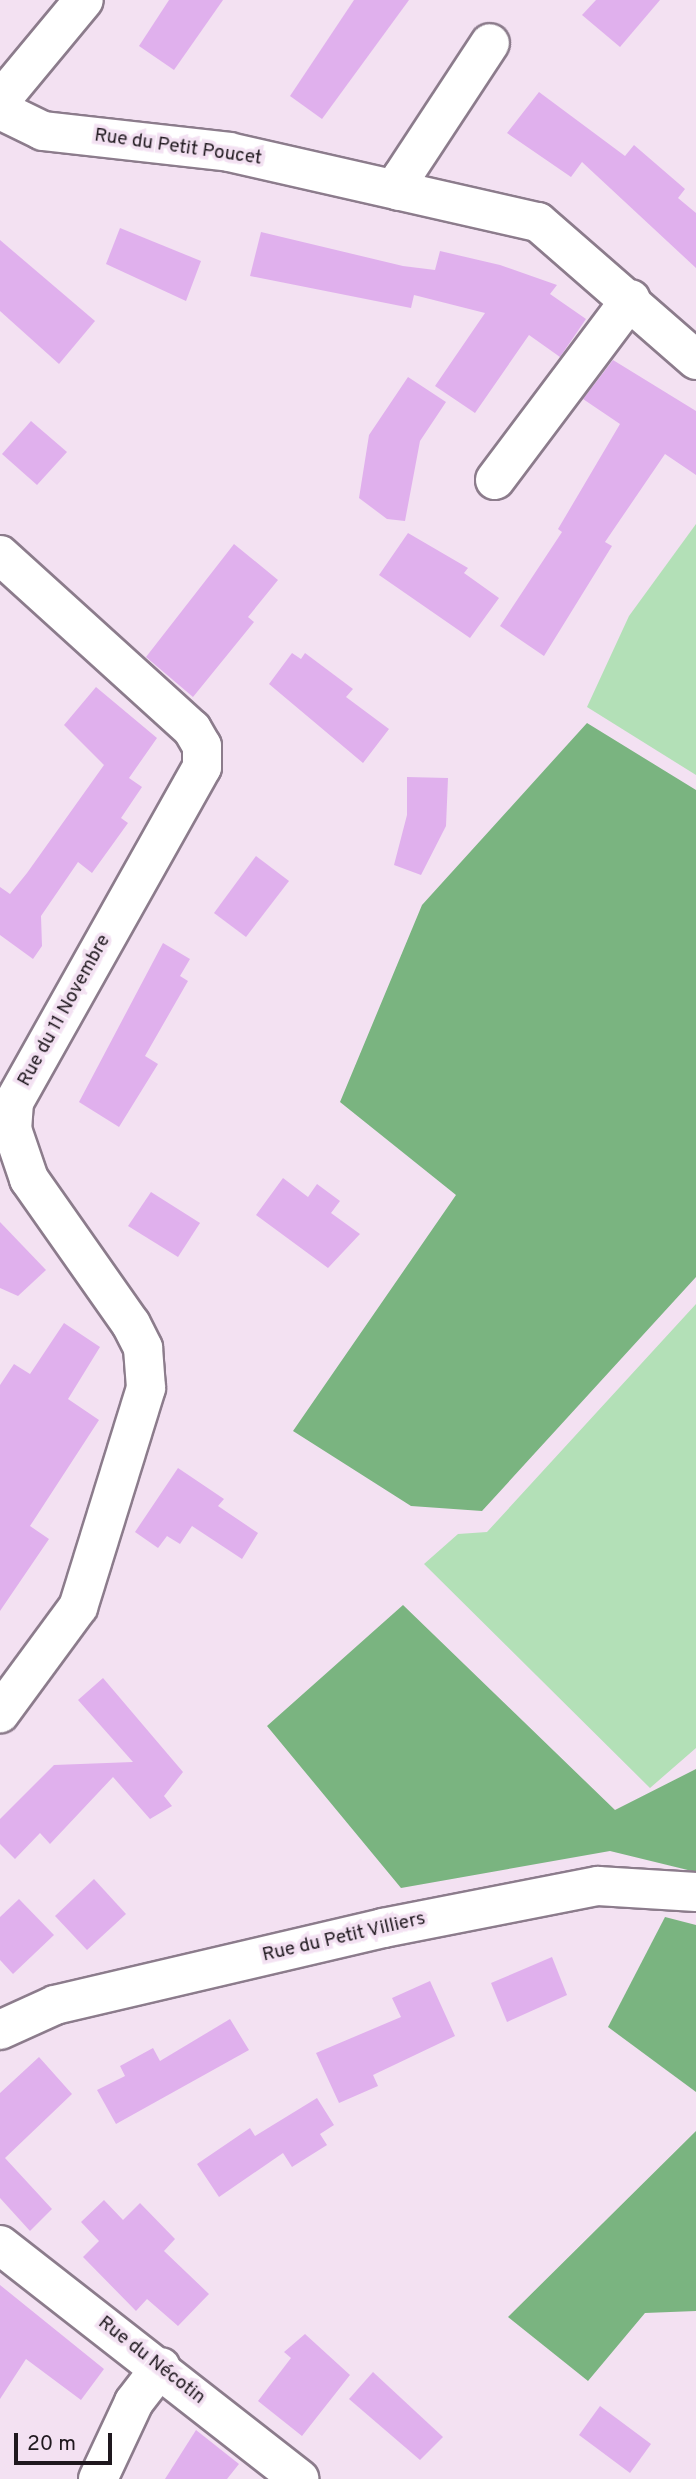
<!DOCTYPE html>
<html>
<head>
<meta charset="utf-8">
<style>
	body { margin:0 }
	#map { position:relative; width:696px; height:2479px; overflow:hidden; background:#f3e1f2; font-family:Overpass,sans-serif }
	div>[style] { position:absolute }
	.green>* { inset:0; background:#b3e0b7 }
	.forest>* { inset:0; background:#7ab480 }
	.building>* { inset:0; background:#e0b0ed }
	.roads { filter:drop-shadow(2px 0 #8c7c8c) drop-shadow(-2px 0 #8c7c8c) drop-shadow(0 2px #8c7c8c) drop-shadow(0 -2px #8c7c8c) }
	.minor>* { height:38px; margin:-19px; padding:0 19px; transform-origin:19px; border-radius:19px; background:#fff }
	span { translate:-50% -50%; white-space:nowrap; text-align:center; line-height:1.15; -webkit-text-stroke:7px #f3e1f2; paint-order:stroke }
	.street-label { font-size:19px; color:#1f181e }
	.scale { position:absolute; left:14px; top:2433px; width:98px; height:32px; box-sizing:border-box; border:4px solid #1f181e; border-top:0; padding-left:9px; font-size:21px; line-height:24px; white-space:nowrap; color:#1f181e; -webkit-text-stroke:5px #f3e1f2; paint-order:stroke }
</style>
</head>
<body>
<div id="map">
	<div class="green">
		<i style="clip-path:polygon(696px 524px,696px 775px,587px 707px,629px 616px)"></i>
		<i style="clip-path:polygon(696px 1304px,696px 1748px,650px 1788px,424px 1564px,458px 1534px,487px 1532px)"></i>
	</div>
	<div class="forest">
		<i style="clip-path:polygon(587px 723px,696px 790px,696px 1277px,482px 1511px,411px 1506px,293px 1431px,456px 1195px,340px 1102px,422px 905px)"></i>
		<i style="clip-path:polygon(403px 1605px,615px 1810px,696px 1769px,696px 1872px,610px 1851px,401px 1888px,267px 1726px)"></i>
		<i style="clip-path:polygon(665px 1917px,696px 1925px,696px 2092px,608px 2027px)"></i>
		<i style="clip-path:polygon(696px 2131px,696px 2311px,645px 2313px,588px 2381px,508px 2317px)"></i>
	</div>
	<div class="building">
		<i style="clip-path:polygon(169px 0,223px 0,174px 70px,139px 46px)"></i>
		<i style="clip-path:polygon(354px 0,409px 0,322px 119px,290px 96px)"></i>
		<i style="clip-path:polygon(596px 0,660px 0,620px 47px,582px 15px)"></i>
		<i style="clip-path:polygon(539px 92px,625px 156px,634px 145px,685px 189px,678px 198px,696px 213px,696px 268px,582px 162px,571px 177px,507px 133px)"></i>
		<i style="clip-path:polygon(120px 228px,201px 261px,186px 301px,106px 264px)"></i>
		<i style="clip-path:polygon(261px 232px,403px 266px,435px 270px,440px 251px,500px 265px,557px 285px,550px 294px,586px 319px,560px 357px,529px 335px,475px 413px,435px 386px,485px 313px,414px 295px,411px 308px,250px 276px)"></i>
		<i style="clip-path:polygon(0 240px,95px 321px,59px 364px,0 311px)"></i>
		<i style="clip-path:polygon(613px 360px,696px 411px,696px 475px,665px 454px,605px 542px,612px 546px,544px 656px,500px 626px,562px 532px,558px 529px,620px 424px,583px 399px)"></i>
		<i style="clip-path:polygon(408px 377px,446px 402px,420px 441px,405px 521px,387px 519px,359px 498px,369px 435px)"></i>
		<i style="clip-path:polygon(31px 421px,67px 452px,37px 485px,2px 454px)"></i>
		<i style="clip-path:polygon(408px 533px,468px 568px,464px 573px,499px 598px,470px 638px,379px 575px)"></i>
		<i style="clip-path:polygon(234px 544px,278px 580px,248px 617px,254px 622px,193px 697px,146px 657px)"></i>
		<i style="clip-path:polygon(292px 653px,301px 659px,305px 653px,353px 689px,346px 697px,389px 729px,363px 763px,269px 684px)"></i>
		<i style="clip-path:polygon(96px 687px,157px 738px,129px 778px,142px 787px,121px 818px,128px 823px,92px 873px,78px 862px,41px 916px,42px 946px,33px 959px,0 935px,0 887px,10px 894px,27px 873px,104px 765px,64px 725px)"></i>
		<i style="clip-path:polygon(407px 777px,448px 778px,446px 826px,421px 875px,394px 865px,407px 815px)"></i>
		<i style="clip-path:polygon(256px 856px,289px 881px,246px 937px,214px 913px)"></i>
		<i style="clip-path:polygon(163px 943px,190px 959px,180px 976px,188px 981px,145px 1056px,158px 1064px,119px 1127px,79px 1102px)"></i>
		<i style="clip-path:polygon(283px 1178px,308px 1197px,317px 1184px,340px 1201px,331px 1213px,360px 1234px,328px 1268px,256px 1215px)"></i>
		<i style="clip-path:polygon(151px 1192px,200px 1223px,178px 1257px,128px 1226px)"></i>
		<i style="clip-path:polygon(0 1222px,46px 1270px,18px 1296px,0 1288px)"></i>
		<i style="clip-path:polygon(64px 1323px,100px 1347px,68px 1399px,99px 1420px,30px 1526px,49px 1539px,0 1611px,0 1385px,14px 1364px,30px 1374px)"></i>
		<i style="clip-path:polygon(178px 1468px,224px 1499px,218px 1506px,258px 1533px,242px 1559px,192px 1526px,180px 1544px,167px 1536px,158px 1548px,135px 1532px)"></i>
		<i style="clip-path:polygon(103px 1678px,183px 1772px,164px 1796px,172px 1806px,150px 1819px,113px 1777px,50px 1844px,40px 1833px,15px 1859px,0 1844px,0 1819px,54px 1765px,133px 1762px,78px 1700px)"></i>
		<i style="clip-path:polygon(94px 1879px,126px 1914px,87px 1950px,55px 1916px)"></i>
		<i style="clip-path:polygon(19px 1899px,54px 1935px,13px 1974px,0 1960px,0 1917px)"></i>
		<i style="clip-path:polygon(552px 1957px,567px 1995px,507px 2022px,491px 1983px)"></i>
		<i style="clip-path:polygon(430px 1981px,455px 2036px,373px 2075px,378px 2086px,339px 2103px,316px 2053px,401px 2017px,392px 1998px)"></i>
		<i style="clip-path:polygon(230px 2019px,249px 2050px,116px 2124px,97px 2090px,125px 2076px,120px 2066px,153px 2048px,160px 2061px)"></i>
		<i style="clip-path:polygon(39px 2057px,72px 2094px,5px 2158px,52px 2209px,30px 2231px,0 2198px,0 2093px)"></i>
		<i style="clip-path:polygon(317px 2098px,334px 2125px,320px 2134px,327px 2145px,292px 2167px,283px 2153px,219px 2197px,197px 2164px,250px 2128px,255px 2136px)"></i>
		<i style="clip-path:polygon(104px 2200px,123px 2220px,140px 2203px,175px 2239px,164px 2251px,209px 2294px,178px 2326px,147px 2299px,136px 2311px,83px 2257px,99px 2241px,81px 2222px)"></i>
		<i style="clip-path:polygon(0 2285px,104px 2369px,81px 2400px,26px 2359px,0 2399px)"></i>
		<i style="clip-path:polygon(305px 2334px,350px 2375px,302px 2436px,258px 2401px,291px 2358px,284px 2352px)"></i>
		<i style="clip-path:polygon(373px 2372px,443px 2437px,420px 2460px,349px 2399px)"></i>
		<i style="clip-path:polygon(600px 2406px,651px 2444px,630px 2473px,579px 2435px)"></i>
		<i style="clip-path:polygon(196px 2430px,239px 2464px,227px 2479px,165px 2479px)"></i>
	</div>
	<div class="roads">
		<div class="minor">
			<i style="left:0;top:101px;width:131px;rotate:-50.3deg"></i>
			<i style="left:0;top:110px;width:48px;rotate:26deg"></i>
			<i style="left:43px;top:131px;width:187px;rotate:6.4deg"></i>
			<i style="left:229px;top:152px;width:317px;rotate:12.8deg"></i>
			<i style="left:538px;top:222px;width:210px;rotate:41.1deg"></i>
			<i style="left:399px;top:191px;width:14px;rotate:-78deg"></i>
			<i style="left:402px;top:177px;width:160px;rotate:-56.7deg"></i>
			<i style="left:495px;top:480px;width:226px;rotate:-53.1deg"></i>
			<i style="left:0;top:555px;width:259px;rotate:42.2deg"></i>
			<i style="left:192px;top:729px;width:20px;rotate:60deg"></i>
			<i style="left:202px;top:746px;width:21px;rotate:90deg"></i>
			<i style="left:202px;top:767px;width:384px;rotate:119.3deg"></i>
			<i style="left:14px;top:1102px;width:27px;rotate:94deg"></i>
			<i style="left:12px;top:1129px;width:53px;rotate:71.2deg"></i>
			<i style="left:29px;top:1179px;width:177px;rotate:54.9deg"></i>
			<i style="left:131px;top:1324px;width:27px;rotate:63deg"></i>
			<i style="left:143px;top:1348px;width:40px;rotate:85.7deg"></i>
			<i style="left:146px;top:1388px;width:229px;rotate:107.2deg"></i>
			<i style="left:78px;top:1607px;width:132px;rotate:126.3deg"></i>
			<i style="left:0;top:2030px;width:60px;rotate:-24.4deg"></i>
			<i style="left:55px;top:2005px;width:337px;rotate:-13.2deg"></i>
			<i style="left:383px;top:1928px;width:219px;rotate:-11.1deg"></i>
			<i style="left:598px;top:1886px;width:98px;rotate:3.5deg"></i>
			<i style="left:0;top:2245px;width:380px;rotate:38deg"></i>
			<i style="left:98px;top:2479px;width:85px;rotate:-64.9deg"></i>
			<i style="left:134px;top:2402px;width:44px;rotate:-52.4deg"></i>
		</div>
	</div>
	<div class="street-label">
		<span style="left:178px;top:148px;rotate:8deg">Rue du Petit Poucet</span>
		<span style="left:65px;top:1011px;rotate:-61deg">Rue du 11 Novembre</span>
		<span style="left:344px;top:1938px;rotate:-13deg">Rue du Petit Villiers</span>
		<span style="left:151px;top:2361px;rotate:38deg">Rue du Nécotin</span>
	</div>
	<div class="scale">20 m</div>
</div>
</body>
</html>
